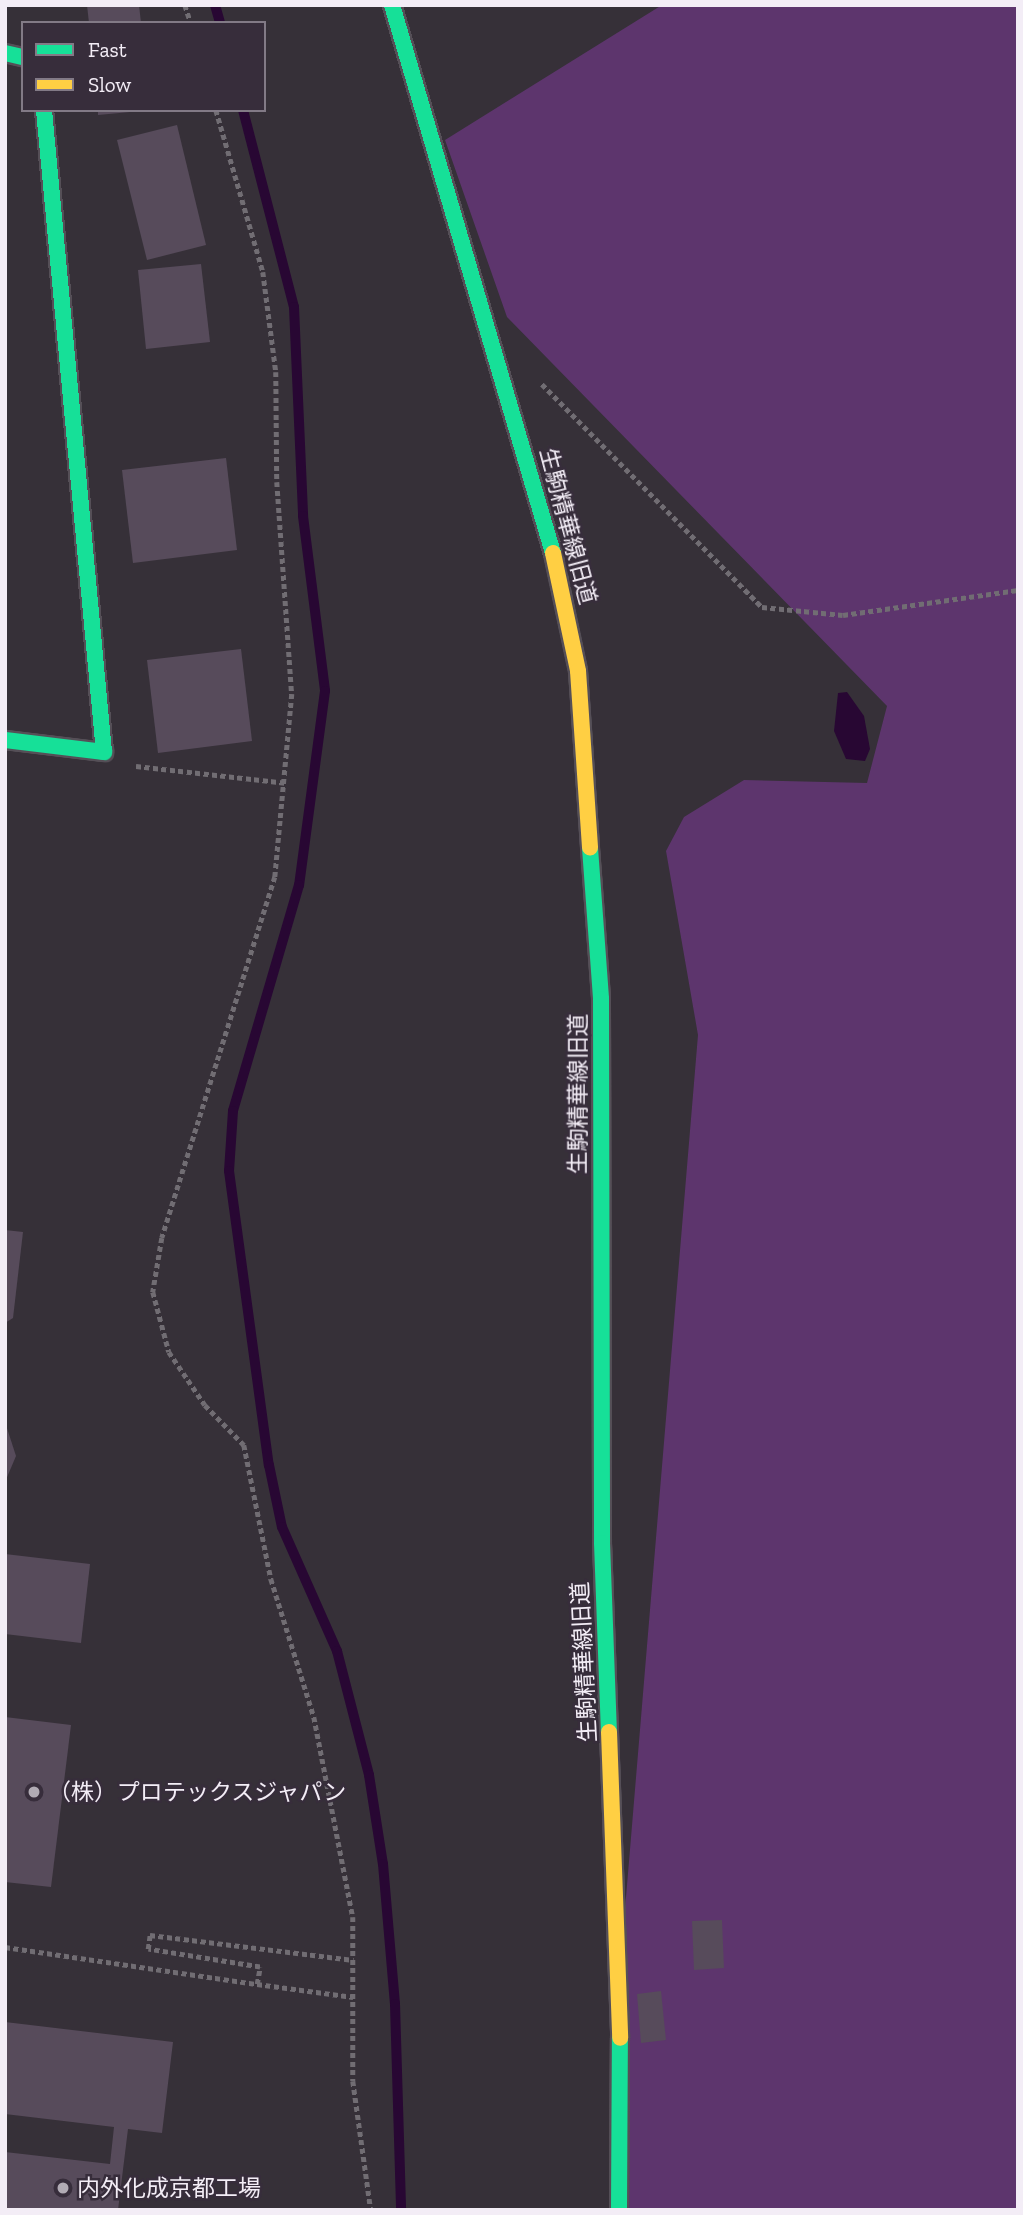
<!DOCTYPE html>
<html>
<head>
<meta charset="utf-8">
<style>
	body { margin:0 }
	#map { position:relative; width:1023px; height:2215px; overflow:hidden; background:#363038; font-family:"Zilla Slab","Noto Sans JP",serif }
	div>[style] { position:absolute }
	.green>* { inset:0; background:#5d356d }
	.water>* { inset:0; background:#280733 }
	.stream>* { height:10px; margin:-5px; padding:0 5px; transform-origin:5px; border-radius:5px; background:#280733 }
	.building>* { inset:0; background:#574b5b }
	.path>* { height:4.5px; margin-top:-2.25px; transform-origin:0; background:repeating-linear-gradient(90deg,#716d73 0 5px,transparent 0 8.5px) }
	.roads { filter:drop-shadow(2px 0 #554f57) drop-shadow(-2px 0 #554f57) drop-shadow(0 2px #554f57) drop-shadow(0 -2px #554f57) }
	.fast>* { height:16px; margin:-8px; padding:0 8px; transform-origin:8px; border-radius:8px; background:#16e098 }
	.slow>* { height:16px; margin:-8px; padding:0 8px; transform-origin:8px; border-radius:8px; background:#ffcf43 }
	.dots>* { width:19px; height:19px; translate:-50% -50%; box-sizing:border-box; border:4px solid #372d3b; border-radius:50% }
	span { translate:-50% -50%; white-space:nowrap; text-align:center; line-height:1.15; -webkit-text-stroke:5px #372d3b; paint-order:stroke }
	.street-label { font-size:23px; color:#f3edf6 }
	.poi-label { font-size:23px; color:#f3edf6 }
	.left { translate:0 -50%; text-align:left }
	.frame { position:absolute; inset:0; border:7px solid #f3edf6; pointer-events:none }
	.legend { position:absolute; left:21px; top:21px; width:245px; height:91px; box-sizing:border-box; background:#372d3b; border:2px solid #827a86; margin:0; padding:9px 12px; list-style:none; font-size:21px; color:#f3edf6 }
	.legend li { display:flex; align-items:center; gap:14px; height:35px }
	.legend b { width:35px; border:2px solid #827a86 }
</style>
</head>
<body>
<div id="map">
	<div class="green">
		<i style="clip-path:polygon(662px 5px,1018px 5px,1018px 2210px,627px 2210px,614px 2041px,698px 1035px,666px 851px,684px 817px,744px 780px,867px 783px,887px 706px,507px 317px,445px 140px)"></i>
	</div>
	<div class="water">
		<i style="clip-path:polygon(847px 692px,864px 716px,870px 749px,865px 761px,846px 759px,834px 731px,838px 693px)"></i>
	</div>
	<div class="stream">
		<i style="left:215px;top:5px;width:19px;rotate:74deg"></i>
		<i style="left:243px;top:110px;width:203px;rotate:75.5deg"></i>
		<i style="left:294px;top:307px;width:209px;rotate:87.5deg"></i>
		<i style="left:303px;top:516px;width:176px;rotate:82.8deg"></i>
		<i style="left:325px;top:691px;width:196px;rotate:97.6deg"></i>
		<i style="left:299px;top:885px;width:235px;rotate:106.3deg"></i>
		<i style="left:233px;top:1111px;width:60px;rotate:93.8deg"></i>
		<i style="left:229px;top:1171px;width:297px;rotate:82.3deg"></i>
		<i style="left:269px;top:1465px;width:63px;rotate:78.2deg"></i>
		<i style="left:282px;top:1527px;width:136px;rotate:66.1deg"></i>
		<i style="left:337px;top:1651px;width:128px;rotate:75.5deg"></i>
		<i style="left:369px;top:1775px;width:90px;rotate:81.1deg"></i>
		<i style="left:383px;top:1864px;width:141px;rotate:85.1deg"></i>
		<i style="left:395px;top:2004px;width:206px;rotate:88.3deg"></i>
	</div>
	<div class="building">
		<i style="clip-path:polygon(87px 5px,139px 5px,141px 23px,89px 23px)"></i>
		<i style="clip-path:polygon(98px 110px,130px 110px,130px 112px,98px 115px)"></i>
		<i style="clip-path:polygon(177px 125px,206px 245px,147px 260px,117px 140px)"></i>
		<i style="clip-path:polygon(201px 264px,210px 342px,146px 349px,138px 270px)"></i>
		<i style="clip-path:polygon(226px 458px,237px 550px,133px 563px,122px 470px)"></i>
		<i style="clip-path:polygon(241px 649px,252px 741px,158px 753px,147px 660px)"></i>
		<i style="clip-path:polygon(5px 1230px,23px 1232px,13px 1318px,5px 1323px)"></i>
		<i style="clip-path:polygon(5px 1422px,16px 1456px,5px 1482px)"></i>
		<i style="clip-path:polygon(5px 1554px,90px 1564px,81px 1643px,5px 1634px)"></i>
		<i style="clip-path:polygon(5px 1717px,71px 1725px,51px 1887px,5px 1882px)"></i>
		<i style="clip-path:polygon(722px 1920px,724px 1968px,694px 1970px,692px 1921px)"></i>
		<i style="clip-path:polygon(661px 1991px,666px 2040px,641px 2043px,637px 1994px)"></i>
		<i style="clip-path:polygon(5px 2022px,173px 2042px,162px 2133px,128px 2129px,118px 2210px,5px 2210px,5px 2152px,110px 2164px,114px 2127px,5px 2114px)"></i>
	</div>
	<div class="path">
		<i style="left:185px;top:5px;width:19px;rotate:72deg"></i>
		<i style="left:216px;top:110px;width:169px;rotate:73.8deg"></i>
		<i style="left:263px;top:272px;width:101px;rotate:82.6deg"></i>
		<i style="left:276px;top:372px;width:110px;rotate:89.5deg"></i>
		<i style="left:277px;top:482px;width:213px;rotate:86deg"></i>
		<i style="left:292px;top:694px;width:184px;rotate:95.3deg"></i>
		<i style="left:275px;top:877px;width:378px;rotate:107.4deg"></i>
		<i style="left:162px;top:1238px;width:55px;rotate:99.5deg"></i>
		<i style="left:153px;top:1292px;width:62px;rotate:75.1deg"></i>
		<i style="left:169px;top:1352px;width:64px;rotate:55.8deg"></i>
		<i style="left:205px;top:1405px;width:56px;rotate:45.7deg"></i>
		<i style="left:244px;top:1445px;width:137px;rotate:78.6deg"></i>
		<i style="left:271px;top:1579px;width:145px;rotate:72.7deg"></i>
		<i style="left:314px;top:1717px;width:204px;rotate:79deg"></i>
		<i style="left:353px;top:1917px;width:164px;rotate:90deg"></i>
		<i style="left:353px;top:2081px;width:130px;rotate:82.1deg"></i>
		<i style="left:542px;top:384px;width:313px;rotate:45.4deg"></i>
		<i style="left:762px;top:607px;width:81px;rotate:5.6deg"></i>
		<i style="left:843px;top:615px;width:177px;rotate:-8.1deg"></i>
		<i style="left:136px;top:766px;width:152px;rotate:6.4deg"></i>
		<i style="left:5px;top:1947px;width:255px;rotate:8.4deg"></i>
		<i style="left:257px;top:1984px;width:17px;rotate:-80deg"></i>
		<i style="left:260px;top:1967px;width:113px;rotate:-170.9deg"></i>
		<i style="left:148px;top:1949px;width:14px;rotate:-82deg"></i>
		<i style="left:150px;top:1935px;width:205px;rotate:7deg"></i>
		<i style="left:257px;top:1984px;width:97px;rotate:7.7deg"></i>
	</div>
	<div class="roads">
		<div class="fast">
			<i style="left:392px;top:5px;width:571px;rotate:73.63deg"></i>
			<i style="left:5px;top:53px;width:18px;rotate:13deg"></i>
			<i style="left:5px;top:740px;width:100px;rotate:6.9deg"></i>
			<i style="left:104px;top:752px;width:645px;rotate:-95.34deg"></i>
			<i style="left:590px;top:848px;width:151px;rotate:85.8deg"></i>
			<i style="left:601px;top:999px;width:544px;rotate:89.89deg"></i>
			<i style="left:602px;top:1543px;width:189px;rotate:87.9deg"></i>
			<i style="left:619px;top:2210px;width:172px;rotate:-89.7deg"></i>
		</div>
		<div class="slow">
			<i style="left:553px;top:553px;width:121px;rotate:78deg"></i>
			<i style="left:578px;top:671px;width:177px;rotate:86.1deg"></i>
			<i style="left:609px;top:1732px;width:306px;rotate:87.9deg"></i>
		</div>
	</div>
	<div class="dots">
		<i style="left:34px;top:1792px;background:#b1abb4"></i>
		<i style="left:63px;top:2188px;background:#b1abb4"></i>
	</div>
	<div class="street-label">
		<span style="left:568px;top:526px;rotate:75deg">生駒精華線旧道</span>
		<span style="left:578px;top:1094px;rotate:-90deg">生駒精華線旧道</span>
		<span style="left:584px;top:1662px;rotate:-93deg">生駒精華線旧道</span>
	</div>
	<div class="poi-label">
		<span class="left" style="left:48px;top:1792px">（株）プロテックスジャパン</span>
		<span class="left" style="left:77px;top:2188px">内外化成京都工場</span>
	</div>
	<div class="frame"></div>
	<ul class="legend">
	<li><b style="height:9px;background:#16e098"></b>Fast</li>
	<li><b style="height:9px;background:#ffcf43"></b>Slow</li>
	</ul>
</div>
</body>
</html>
